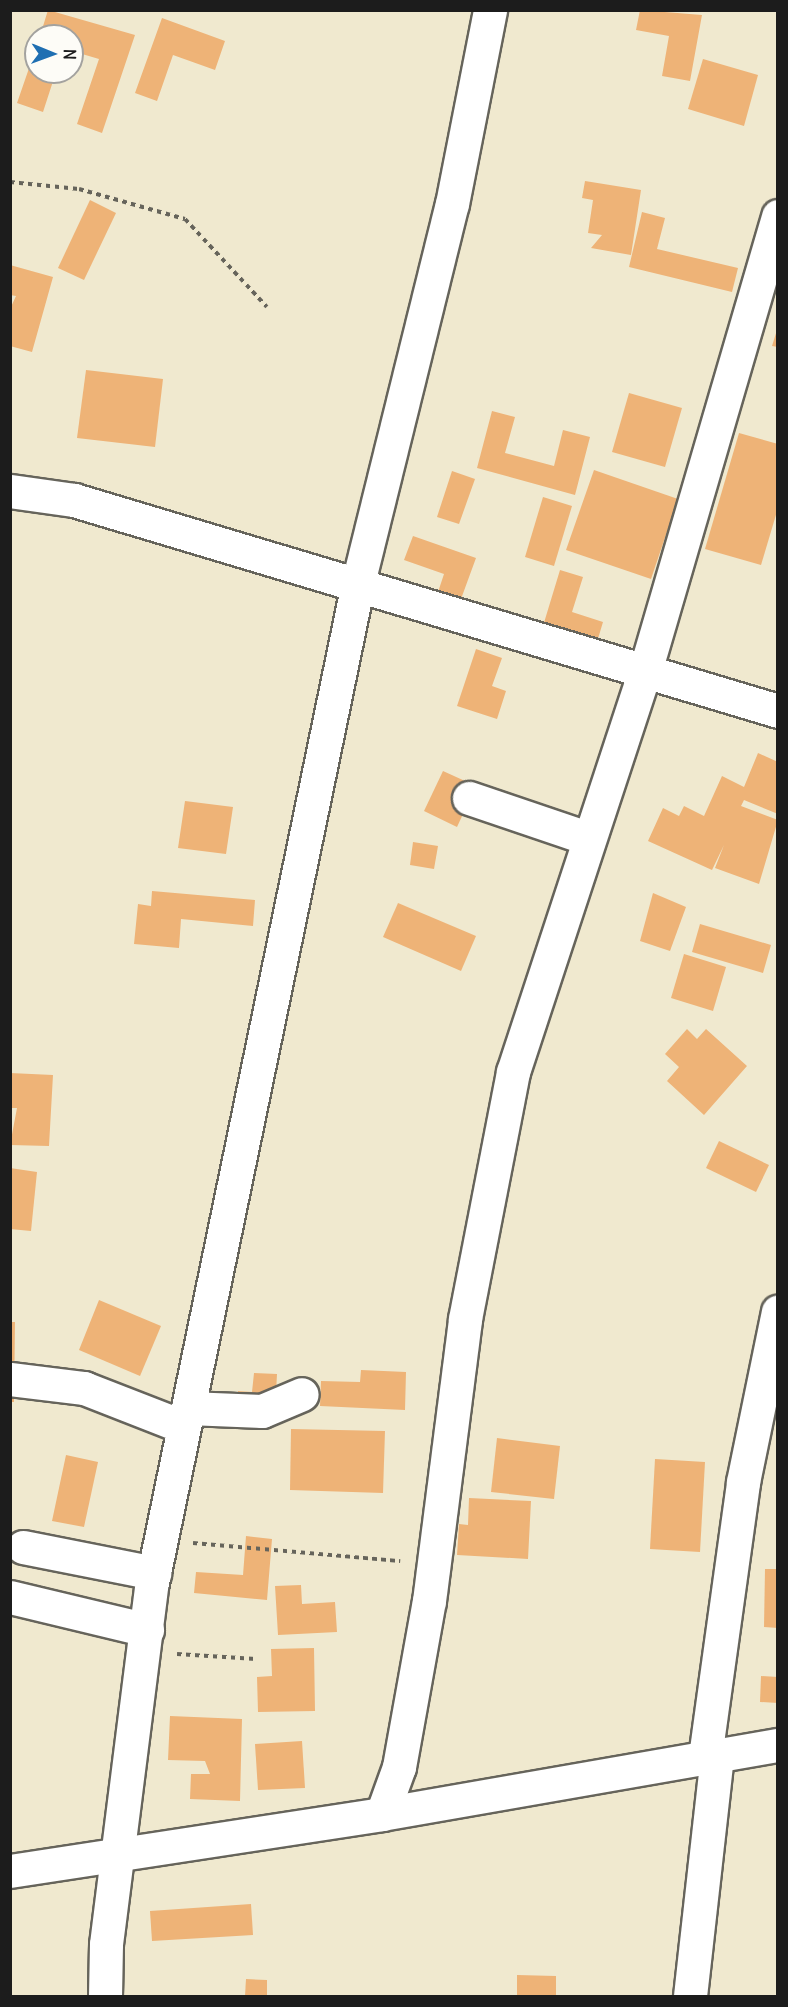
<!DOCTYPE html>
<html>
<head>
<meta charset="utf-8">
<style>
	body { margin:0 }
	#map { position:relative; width:788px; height:2007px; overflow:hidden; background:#f0e9cf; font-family:Delius,sans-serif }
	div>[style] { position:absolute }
	.building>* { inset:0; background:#eeb377 }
	.path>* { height:4px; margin-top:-2px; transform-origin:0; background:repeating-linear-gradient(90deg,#66645b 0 4.5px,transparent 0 9px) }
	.roads { filter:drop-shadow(2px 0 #66645b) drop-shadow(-2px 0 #66645b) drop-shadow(0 2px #66645b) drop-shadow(0 -2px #66645b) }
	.minor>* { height:33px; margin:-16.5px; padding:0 16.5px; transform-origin:16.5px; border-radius:16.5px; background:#fff }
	span { translate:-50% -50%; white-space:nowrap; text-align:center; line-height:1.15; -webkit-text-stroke:4.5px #fdfcf7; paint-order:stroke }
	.frame { position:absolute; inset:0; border:12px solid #1c1c1c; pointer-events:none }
	.north { position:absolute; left:24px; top:24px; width:60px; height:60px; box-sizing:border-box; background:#fdfcf7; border:2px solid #a3a29f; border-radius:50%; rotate:91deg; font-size:16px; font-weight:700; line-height:24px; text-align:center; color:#1c1c1c }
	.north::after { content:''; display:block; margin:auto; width:21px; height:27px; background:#1f6fb2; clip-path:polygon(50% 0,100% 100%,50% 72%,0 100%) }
</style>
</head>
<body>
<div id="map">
	<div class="building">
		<i style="clip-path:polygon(48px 10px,135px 35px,102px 133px,77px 124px,99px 59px,72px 51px,72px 36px,40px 36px)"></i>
		<i style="clip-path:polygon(640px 10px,702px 15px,690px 81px,662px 76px,669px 36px,636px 30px)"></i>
		<i style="clip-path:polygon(162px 18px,225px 41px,215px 70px,173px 55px,157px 101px,135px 93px)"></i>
		<i style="clip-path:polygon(36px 48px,36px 72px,56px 72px,43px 112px,17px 103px)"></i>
		<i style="clip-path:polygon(703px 59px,758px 75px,744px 126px,688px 109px)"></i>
		<i style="clip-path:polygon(585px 181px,641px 190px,631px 255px,591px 248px,602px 235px,588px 233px,593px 200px,582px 198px)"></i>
		<i style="clip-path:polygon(90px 200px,116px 213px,84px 280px,58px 268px)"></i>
		<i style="clip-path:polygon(642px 212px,665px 218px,657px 249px,738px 268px,732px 292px,629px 267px)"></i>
		<i style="clip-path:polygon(10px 265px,53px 277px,32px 352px,10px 346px,10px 309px,16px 296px,10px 295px)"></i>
		<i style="clip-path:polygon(777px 330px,778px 330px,778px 347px,772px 346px)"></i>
		<i style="clip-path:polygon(86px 370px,163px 379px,155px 447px,77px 438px)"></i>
		<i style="clip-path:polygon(629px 393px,682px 408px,665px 467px,612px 452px)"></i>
		<i style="clip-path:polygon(492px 411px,515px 417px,505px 453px,554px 466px,563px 430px,590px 437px,575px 495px,477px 468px)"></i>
		<i style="clip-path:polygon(739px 433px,778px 444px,778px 508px,761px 565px,705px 549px)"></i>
		<i style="clip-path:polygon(594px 470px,678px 499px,651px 579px,566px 550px)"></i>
		<i style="clip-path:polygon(452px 471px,475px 479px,459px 524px,437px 517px)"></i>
		<i style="clip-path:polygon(543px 497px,572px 506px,554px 566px,525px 557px)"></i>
		<i style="clip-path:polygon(413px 536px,476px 558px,461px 599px,438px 592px,444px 574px,404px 560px)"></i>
		<i style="clip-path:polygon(560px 570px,583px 577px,572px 612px,603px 622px,597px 642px,543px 626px)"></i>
		<i style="clip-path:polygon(476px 649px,502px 658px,492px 686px,506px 691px,497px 719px,457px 706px)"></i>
		<i style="clip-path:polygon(758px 753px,778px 762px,778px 814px,744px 800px,741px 806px,778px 820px,759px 884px,715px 868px,724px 845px,712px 870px,648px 841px,663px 808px,679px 816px,684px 806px,704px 816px,722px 776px,744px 787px)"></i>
		<i style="clip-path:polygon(443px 771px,476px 786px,457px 827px,424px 811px)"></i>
		<i style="clip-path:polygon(185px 801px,233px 807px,226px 854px,178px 848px)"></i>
		<i style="clip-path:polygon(413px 842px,438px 846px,434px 869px,410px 865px)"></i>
		<i style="clip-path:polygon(152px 891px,255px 900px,253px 926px,181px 919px,179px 948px,134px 944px,138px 904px,151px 906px)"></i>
		<i style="clip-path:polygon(653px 893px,686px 907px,670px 951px,640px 941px)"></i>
		<i style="clip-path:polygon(398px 903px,476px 936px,461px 971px,383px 937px)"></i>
		<i style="clip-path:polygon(700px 924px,771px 945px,763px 973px,692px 952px)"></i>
		<i style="clip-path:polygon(684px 954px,726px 967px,713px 1011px,671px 998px)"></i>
		<i style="clip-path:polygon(687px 1029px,697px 1039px,706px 1029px,747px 1066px,704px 1115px,667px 1081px,679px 1067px,665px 1054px)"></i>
		<i style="clip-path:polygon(10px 1073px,53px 1075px,49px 1146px,10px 1145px,17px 1108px,10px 1108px)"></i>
		<i style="clip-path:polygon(719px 1141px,769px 1165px,756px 1192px,706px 1168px)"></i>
		<i style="clip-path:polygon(10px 1168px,37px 1172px,31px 1231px,10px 1229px)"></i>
		<i style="clip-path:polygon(99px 1300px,161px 1326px,140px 1376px,79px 1350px)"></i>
		<i style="clip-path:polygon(10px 1322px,15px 1322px,14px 1402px,10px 1402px)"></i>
		<i style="clip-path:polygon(361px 1370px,406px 1372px,405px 1410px,320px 1406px,321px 1381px,360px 1382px)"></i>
		<i style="clip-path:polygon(254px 1373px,277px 1374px,275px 1412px,237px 1410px,238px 1391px,252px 1392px)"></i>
		<i style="clip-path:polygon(291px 1429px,385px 1431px,383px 1493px,290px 1490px)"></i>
		<i style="clip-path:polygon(497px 1438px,560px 1446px,554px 1499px,491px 1492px)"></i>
		<i style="clip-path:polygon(66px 1455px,98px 1462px,84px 1527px,52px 1521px)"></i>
		<i style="clip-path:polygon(655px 1459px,705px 1462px,700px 1552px,650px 1549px)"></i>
		<i style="clip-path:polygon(469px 1498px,531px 1501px,528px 1559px,457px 1555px,459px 1524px,468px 1525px)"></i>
		<i style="clip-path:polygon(246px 1536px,272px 1539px,267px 1600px,194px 1593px,196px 1572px,243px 1575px)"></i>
		<i style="clip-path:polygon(765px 1569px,778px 1569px,778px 1628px,764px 1627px)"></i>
		<i style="clip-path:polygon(301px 1585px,302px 1604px,335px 1602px,337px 1632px,278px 1635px,275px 1586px)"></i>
		<i style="clip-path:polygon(314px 1648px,315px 1711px,258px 1712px,257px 1677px,272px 1676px,271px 1649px)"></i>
		<i style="clip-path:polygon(761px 1676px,778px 1677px,778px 1703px,760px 1702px)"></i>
		<i style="clip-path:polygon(170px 1716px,242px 1719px,240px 1801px,190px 1799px,191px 1774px,210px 1774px,205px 1761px,168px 1760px)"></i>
		<i style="clip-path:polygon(302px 1741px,305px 1788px,258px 1790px,255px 1744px)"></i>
		<i style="clip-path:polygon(251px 1904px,253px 1935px,152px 1941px,150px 1911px)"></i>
		<i style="clip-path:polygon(517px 1975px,556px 1976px,556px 1996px,517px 1996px)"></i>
		<i style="clip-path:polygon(246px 1979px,267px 1980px,267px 1996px,245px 1996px)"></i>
	</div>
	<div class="path">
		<i style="left:10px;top:182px;width:69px;rotate:5.8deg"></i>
		<i style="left:79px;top:189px;width:110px;rotate:15.8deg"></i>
		<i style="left:185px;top:219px;width:120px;rotate:47deg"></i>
		<i style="left:193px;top:1543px;width:208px;rotate:5deg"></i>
		<i style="left:177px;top:1654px;width:79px;rotate:3.6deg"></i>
	</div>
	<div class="roads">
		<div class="minor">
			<i style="left:10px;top:491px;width:65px;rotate:8deg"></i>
			<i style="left:74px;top:500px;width:735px;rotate:16.68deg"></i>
			<i style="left:469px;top:798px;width:125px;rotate:18.7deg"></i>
			<i style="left:10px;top:1379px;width:75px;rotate:6.9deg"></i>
			<i style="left:84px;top:1388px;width:107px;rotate:21.3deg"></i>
			<i style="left:188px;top:1408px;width:74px;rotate:2.3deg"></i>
			<i style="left:262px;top:1411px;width:43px;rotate:-23deg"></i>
			<i style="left:23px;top:1547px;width:134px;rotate:11.2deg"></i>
			<i style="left:10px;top:1597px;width:141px;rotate:13.5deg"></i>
			<i style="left:705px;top:1757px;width:278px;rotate:-82.1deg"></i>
			<i style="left:743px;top:1482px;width:174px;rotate:-78.4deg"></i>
			<i style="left:382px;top:1814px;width:50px;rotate:-70.1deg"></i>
			<i style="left:399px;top:1767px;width:169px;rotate:-79.8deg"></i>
			<i style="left:429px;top:1601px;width:284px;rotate:-82.7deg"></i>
			<i style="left:465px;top:1319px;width:252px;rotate:-79deg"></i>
			<i style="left:513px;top:1072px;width:425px;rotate:-71.8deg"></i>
			<i style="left:646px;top:668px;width:471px;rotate:-73.7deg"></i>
			<i style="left:10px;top:1871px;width:376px;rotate:-8.7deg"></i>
			<i style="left:382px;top:1814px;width:402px;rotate:-9.9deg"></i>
			<i style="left:105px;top:1996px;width:52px;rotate:-88.9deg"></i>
			<i style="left:106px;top:1944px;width:365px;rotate:-82.8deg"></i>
			<i style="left:152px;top:1582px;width:1020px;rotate:-78.35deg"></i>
			<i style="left:358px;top:583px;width:390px;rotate:-76.1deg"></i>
			<i style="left:452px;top:204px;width:198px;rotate:-78.9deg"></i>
			<i style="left:690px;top:1996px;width:243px;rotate:-83.6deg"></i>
		</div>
	</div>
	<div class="frame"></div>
	<div class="north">N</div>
</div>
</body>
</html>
